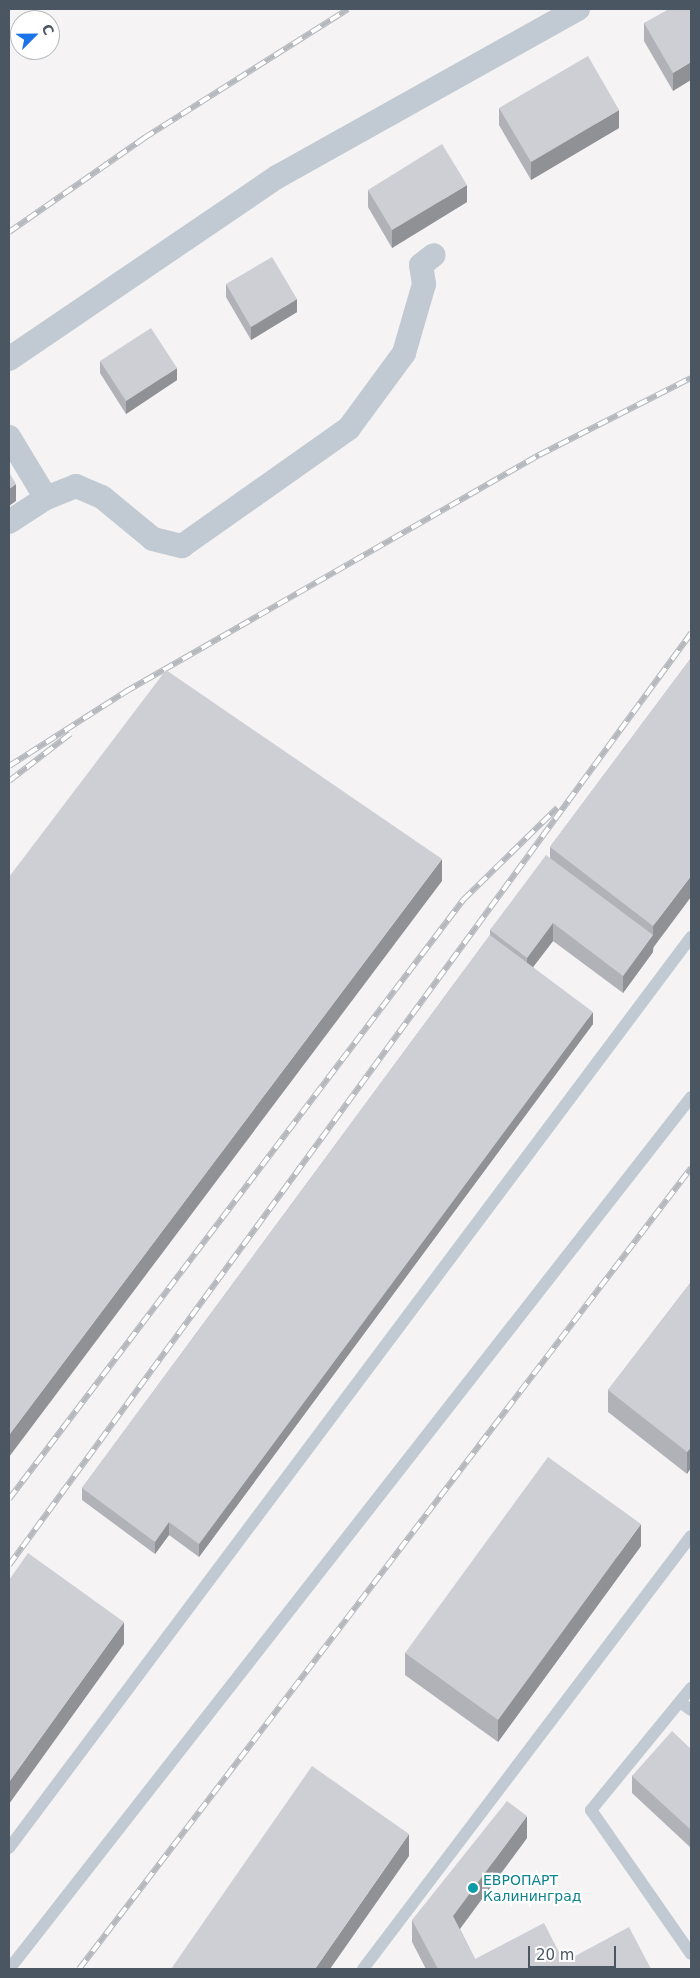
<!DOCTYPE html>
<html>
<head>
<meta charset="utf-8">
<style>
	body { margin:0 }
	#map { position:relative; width:700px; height:1978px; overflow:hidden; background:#f5f3f3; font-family:"DejaVu Sans",sans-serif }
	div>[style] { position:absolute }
	.lane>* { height:12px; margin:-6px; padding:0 6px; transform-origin:6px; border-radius:6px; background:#c1cad2 }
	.street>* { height:24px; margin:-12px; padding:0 12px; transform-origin:12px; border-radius:12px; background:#c1cad2 }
	.rail>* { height:5.5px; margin-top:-2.75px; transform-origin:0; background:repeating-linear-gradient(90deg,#fff 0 11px,#b5b8bd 0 22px); box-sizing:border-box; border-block:1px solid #b5b8bd }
	.wall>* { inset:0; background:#b0b2b7 }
	.shaded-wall>* { inset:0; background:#909195 }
	.building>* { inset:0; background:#cdcfd5 }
	.dots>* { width:14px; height:14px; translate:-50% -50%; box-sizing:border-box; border:2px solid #fff; border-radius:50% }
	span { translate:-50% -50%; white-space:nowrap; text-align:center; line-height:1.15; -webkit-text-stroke:4.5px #fff; paint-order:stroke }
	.culture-label { font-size:14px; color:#0d838f }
	.left { translate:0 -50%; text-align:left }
	.frame { position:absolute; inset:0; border:10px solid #4a5661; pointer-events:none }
	.north { position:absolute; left:10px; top:10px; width:50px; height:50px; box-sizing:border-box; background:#fff; border:1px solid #b7bbc0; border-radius:50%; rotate:67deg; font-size:14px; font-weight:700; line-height:20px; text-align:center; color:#4a5661 }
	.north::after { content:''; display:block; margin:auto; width:18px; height:22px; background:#1a73e8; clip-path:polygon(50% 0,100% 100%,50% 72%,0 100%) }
	.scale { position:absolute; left:528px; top:1946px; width:88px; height:22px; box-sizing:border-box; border:2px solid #4a5661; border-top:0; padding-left:6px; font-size:15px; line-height:18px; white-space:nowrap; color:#4a5661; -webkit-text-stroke:4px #fff; paint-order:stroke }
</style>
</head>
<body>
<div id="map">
	<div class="lane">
		<i style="left:691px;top:1688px;width:158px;rotate:129.3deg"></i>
		<i style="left:591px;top:1810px;width:175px;rotate:55.2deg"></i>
		<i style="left:680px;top:1702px;width:14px;rotate:36deg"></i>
		<i style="left:9px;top:1848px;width:1138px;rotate:-53.18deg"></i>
		<i style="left:14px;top:1963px;width:1099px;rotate:-51.98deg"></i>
		<i style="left:363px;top:1969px;width:543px;rotate:-52.86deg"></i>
	</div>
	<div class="street">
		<i style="left:9px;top:359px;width:324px;rotate:-34.2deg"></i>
		<i style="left:277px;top:177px;width:345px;rotate:-29.2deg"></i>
		<i style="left:9px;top:437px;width:71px;rotate:58.8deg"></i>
		<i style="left:46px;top:498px;width:32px;rotate:-22deg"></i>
		<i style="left:76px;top:486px;width:28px;rotate:23deg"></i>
		<i style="left:102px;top:497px;width:66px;rotate:39.5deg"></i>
		<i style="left:153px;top:539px;width:30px;rotate:14deg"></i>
		<i style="left:182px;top:546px;width:204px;rotate:-35.2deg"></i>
		<i style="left:349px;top:428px;width:93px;rotate:-53.7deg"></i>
		<i style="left:404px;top:353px;width:72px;rotate:-73.8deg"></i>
		<i style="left:424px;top:284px;width:19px;rotate:-99deg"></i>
		<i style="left:421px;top:265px;width:16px;rotate:-38deg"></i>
		<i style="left:9px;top:522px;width:44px;rotate:-33deg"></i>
	</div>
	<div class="rail">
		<i style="left:9px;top:232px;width:165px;rotate:-34.8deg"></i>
		<i style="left:144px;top:138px;width:241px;rotate:-32.3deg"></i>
		<i style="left:9px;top:766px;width:138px;rotate:-32.5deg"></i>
		<i style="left:125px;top:692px;width:477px;rotate:-29.8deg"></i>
		<i style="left:539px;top:455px;width:170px;rotate:-26.9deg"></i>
		<i style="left:9px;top:781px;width:77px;rotate:-37.6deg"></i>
		<i style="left:9px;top:1499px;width:752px;rotate:-52.84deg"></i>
		<i style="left:463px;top:900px;width:132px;rotate:-44.4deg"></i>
		<i style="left:9px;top:1565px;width:1155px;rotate:-53.8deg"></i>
		<i style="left:79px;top:1969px;width:1008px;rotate:-52.62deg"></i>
	</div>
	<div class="wall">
		<i style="clip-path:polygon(691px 9px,673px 91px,644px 41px,644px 23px)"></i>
		<i style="clip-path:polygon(499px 108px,619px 128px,531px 180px,499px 125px)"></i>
		<i style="clip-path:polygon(368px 190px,467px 202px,392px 248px,368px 207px)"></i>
		<i style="clip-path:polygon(226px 284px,297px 312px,251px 340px,226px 297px)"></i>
		<i style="clip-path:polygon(100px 361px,177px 380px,126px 414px,100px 373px)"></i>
		<i style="clip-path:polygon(691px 658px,653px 952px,623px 993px,553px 941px,533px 967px,593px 1024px,199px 1557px,169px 1535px,155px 1554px,82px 1500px,82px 1488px,490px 935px,490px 930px,550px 858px,550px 847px)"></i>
		<i style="clip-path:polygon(691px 1282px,687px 1474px,608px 1412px,608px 1390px)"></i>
		<i style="clip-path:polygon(641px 1546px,498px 1742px,405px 1675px,405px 1653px)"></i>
		<i style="clip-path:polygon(691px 1749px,691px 1848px,632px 1793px,632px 1776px)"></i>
		<i style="clip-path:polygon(527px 1838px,460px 1929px,475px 1959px,564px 1962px,651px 1969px,426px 1969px,412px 1942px,412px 1920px)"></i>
	</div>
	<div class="shaded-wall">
		<i style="clip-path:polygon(691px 62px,691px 80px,673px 91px,673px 73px)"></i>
		<i style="clip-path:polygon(619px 110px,619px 128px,531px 180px,531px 162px)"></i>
		<i style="clip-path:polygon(467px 185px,467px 202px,392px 248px,392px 230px)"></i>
		<i style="clip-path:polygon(297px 299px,297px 312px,251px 340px,251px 327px)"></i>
		<i style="clip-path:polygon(177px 368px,177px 380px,126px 414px,126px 401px)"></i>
		<i style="clip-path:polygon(16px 484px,16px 501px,9px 506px,9px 489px)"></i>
		<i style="clip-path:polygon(442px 859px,442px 881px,9px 1457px,9px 1435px)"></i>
		<i style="clip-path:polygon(691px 876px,691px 897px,653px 948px,653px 926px)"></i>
		<i style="clip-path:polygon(553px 923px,553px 941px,527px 975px,527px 958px)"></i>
		<i style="clip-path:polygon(653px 935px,653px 952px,623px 993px,623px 976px)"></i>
		<i style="clip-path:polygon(593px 1012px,593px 1024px,199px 1557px,199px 1544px)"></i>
		<i style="clip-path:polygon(691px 1447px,691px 1468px,687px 1474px,687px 1452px)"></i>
		<i style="clip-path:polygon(169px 1522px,169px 1535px,155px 1554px,155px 1542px)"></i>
		<i style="clip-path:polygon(641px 1524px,641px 1546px,498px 1742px,498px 1720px)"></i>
		<i style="clip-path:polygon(124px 1622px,124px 1644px,9px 1804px,9px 1782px)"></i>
		<i style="clip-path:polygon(527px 1816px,527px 1838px,453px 1938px,453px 1916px)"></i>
		<i style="clip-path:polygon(409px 1834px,409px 1856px,330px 1969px,315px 1969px)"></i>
	</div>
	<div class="building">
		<i style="clip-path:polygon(669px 9px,691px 9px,691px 62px,673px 73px,644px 23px)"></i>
		<i style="clip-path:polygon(588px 56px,619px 110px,531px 162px,499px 108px)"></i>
		<i style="clip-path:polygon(442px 144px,467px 185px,392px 230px,368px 190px)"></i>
		<i style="clip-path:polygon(272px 257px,297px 299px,251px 327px,226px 284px)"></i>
		<i style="clip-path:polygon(151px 328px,177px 368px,126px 401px,100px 361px)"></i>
		<i style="clip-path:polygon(9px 472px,16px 484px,9px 489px)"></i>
		<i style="clip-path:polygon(691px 658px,691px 876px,653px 926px,550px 847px)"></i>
		<i style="clip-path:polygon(166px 670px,442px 859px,9px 1435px,9px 877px)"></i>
		<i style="clip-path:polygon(546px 855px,653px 935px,623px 976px,553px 923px,527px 958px,490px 930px)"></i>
		<i style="clip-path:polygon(490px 935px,593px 1012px,199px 1544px,169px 1522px,155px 1542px,82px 1488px)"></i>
		<i style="clip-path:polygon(691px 1282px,691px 1447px,687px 1452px,608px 1390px)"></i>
		<i style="clip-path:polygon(548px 1457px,641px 1524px,498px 1720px,405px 1653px)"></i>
		<i style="clip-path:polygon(28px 1553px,124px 1622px,9px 1782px,9px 1580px)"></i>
		<i style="clip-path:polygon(672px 1731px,691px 1749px,691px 1830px,632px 1776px)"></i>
		<i style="clip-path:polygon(312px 1766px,409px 1834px,315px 1969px,171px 1969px)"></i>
		<i style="clip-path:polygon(507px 1801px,527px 1816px,453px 1916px,475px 1959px,544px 1923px,564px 1962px,629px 1927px,651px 1969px,438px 1969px,412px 1920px)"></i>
	</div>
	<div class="dots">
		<i style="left:473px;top:1888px;background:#0f9aa8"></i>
	</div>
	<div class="culture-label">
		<span class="left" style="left:483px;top:1888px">ЕВРОПАРТ<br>Калининград</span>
	</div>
	<div class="frame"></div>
	<div class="north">С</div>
	<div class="scale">20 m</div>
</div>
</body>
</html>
